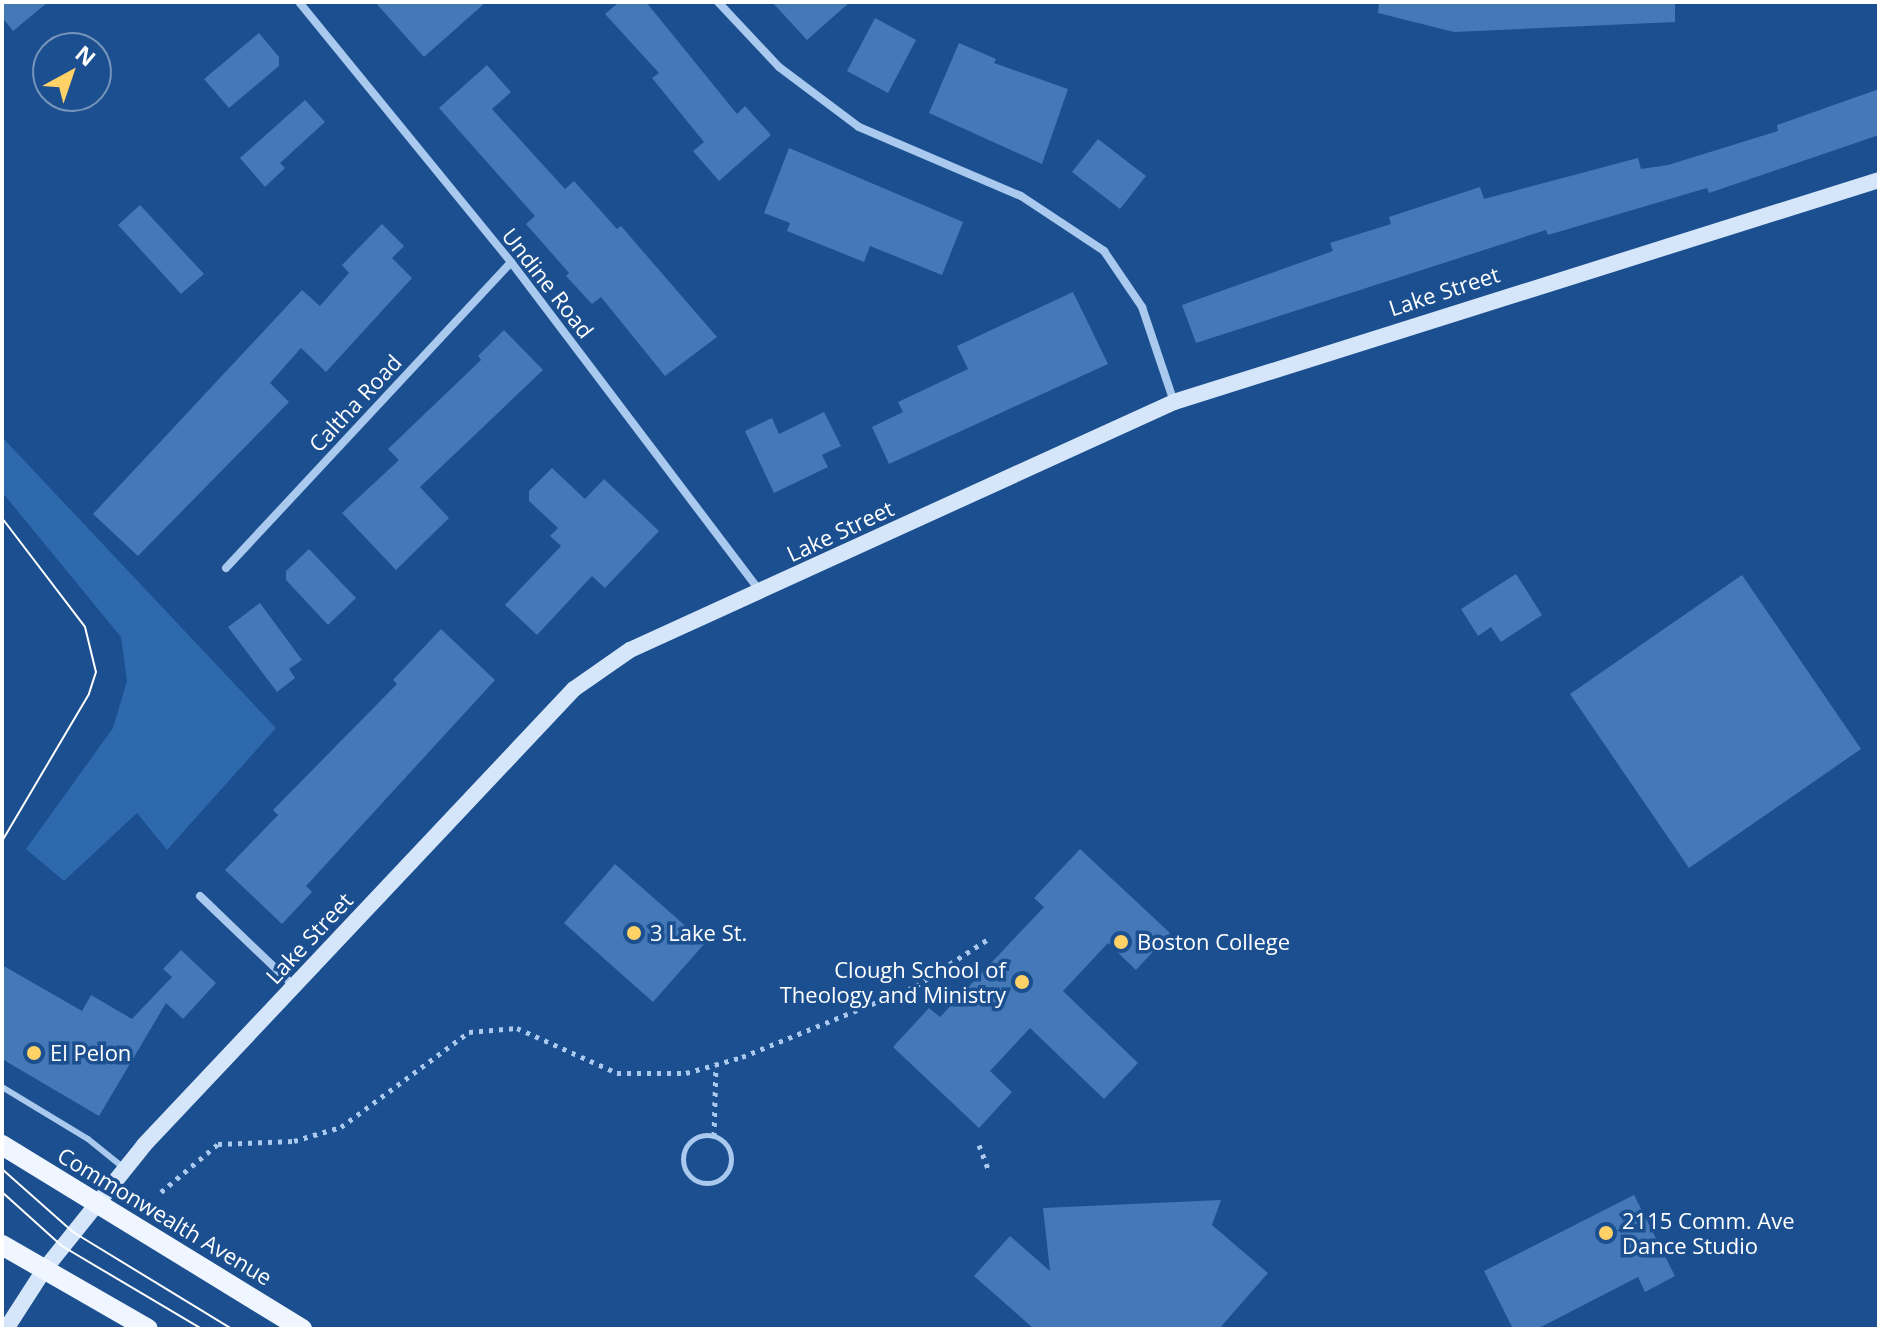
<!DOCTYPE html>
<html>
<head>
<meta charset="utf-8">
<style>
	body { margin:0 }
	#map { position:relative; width:1881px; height:1331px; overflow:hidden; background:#1b4f8f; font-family:"Open Sans",sans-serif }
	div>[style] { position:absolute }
	.green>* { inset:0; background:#2e69ad }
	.building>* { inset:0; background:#4478b7 }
	.path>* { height:5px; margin-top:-2.5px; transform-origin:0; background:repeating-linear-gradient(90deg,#a9c9ee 0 4px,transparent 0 10px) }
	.path>.ring { margin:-2.5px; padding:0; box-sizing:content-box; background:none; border:5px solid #a9c9ee; border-radius:50% }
	.lane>* { height:6px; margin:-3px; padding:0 3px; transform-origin:3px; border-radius:3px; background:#a9c9ee }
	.street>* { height:8px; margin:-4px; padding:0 4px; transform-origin:4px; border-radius:4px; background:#a9c9ee }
	.secondary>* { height:16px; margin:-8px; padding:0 8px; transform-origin:8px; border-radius:8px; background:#d6e6fa }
	.primary>* { height:20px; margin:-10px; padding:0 10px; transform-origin:10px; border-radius:10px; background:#f0f6ff }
	.tram>* { height:2px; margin:-1px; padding:0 1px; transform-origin:1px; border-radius:1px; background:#fff }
	.dots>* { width:22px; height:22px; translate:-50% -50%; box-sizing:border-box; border:4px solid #1b4f8f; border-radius:50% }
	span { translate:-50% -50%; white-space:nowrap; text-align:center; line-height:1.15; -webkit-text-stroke:7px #1b4f8f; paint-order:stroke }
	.street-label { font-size:22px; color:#fff }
	.poi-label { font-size:22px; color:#fff }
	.left { translate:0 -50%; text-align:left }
	.right { translate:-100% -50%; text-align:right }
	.frame { position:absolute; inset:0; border:4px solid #fff; pointer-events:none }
	.north { position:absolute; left:32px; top:32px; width:80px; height:80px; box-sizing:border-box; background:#1b4f8f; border:2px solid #7695bc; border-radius:50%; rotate:40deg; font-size:22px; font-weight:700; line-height:32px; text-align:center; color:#fff }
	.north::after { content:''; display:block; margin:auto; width:28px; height:36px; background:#ffd166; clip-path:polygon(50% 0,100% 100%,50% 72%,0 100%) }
</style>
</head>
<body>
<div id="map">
	<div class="green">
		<i style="clip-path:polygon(2px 437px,276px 728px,167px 850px,137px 813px,64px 881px,26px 849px,113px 728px,127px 681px,121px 637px,2px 492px)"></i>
	</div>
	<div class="building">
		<i style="clip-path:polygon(2px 2px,48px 2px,13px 31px,2px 17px)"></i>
		<i style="clip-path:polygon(375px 2px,486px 2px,424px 57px)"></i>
		<i style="clip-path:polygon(619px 2px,646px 2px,737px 114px,745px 106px,771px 135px,719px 181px,693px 151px,704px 142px,652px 78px,659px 73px,605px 14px)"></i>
		<i style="clip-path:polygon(772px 2px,850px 2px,807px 40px)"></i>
		<i style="clip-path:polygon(1379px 2px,1675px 2px,1675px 22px,1454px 32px,1378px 13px)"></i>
		<i style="clip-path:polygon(875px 18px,916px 40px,888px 93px,847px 71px)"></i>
		<i style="clip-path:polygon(259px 33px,279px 57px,279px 66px,229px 108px,204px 79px)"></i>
		<i style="clip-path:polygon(959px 43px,996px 59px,994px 63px,1068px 89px,1042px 164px,929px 113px)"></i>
		<i style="clip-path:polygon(487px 65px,511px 92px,492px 109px,565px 189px,574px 181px,617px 229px,621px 226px,717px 337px,665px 376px,601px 297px,592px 304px,566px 276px,569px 273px,526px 224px,535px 216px,439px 108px)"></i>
		<i style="clip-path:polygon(1879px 89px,1879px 135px,1709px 193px,1707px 188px,1548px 235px,1546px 230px,1196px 343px,1182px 305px,1333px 251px,1330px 243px,1391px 224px,1389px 217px,1480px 187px,1484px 199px,1638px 158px,1641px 169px,1668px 165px,1778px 131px,1777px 125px)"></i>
		<i style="clip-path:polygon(305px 100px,325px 122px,280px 163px,285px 168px,265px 187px,240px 158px)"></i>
		<i style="clip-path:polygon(1098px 139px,1146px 176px,1120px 209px,1072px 172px)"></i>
		<i style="clip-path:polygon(789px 148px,963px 222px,942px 275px,870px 246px,864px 262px,787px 231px,790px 223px,764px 213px)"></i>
		<i style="clip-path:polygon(140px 205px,204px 274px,181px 294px,118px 225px)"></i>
		<i style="clip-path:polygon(382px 224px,404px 246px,392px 258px,412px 278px,326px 372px,301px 348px,270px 383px,289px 402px,138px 556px,93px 514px,302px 290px,320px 306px,349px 273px,342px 265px)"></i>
		<i style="clip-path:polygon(1073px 292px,1108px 364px,889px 464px,872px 427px,903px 412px,898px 402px,968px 369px,957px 346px)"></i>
		<i style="clip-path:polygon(504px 330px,543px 370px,420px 487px,449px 518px,396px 570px,342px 513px,399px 460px,388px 449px,481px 360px,478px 356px)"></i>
		<i style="clip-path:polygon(824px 412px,841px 446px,822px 455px,828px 467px,774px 493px,745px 431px,772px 418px,779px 434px)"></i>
		<i style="clip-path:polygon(552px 468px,585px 499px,604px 479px,659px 531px,605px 588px,592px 576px,537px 635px,505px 605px,561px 546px,550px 536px,558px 528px,529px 501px,529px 491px)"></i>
		<i style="clip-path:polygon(309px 549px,356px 598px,328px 625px,286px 580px,286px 571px)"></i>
		<i style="clip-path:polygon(1516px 574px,1542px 615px,1501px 642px,1491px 627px,1478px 636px,1461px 609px)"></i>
		<i style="clip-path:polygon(1742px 575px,1861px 749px,1689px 868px,1570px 694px)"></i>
		<i style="clip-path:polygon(260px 603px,302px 660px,289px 669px,295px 678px,277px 692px,228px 627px)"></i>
		<i style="clip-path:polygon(441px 629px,495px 680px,306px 886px,312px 892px,282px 924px,225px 870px,278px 815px,273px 810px,397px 684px,393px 680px)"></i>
		<i style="clip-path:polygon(1080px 849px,1170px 933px,1136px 970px,1108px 943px,1063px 991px,1138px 1063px,1104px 1099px,1030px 1028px,990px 1071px,1012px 1092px,979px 1128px,893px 1047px,929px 1008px,940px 1017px,1044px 907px,1034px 898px)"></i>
		<i style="clip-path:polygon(615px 864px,705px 943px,653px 1002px,564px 923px)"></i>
		<i style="clip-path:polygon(181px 950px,216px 983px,183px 1019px,166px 1003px,99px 1116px,2px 1059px,2px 965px,82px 1011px,91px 995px,132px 1019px,172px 977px,163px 969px)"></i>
		<i style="clip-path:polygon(1634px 1195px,1675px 1276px,1645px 1292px,1638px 1277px,1537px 1329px,1513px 1329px,1484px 1271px)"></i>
		<i style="clip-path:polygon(1221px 1200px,1212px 1225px,1268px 1273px,1219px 1329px,1034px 1329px,974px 1276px,1010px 1236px,1050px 1271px,1043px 1208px)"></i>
	</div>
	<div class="path">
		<i class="ring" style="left:683px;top:1135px;width:43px;height:43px"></i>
		<i style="left:714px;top:1136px;width:71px;rotate:-88.4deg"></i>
		<i style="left:979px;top:1145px;width:26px;rotate:69deg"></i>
		<i style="left:161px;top:1192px;width:75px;rotate:-40.1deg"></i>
		<i style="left:218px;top:1144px;width:76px;rotate:-2.3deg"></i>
		<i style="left:294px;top:1141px;width:49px;rotate:-16.6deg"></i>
		<i style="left:341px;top:1127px;width:159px;rotate:-36.6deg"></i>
		<i style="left:469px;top:1032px;width:48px;rotate:-4.8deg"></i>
		<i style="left:517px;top:1028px;width:110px;rotate:24.2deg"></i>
		<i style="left:617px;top:1073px;width:69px"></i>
		<i style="left:686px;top:1073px;width:58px;rotate:-15.9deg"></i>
		<i style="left:742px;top:1057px;width:188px;rotate:-22.2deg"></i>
		<i style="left:916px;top:986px;width:86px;rotate:-33.1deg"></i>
	</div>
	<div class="lane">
		<i style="left:2px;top:1087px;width:100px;rotate:31.2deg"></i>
		<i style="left:88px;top:1139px;width:46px;rotate:38.9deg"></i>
	</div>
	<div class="street">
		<i style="left:299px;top:2px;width:335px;rotate:50.8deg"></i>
		<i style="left:511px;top:262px;width:413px;rotate:52.9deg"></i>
		<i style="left:718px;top:2px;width:89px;rotate:46.8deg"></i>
		<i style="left:779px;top:67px;width:100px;rotate:36.9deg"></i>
		<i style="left:859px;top:127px;width:176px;rotate:23.1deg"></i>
		<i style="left:1021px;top:196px;width:100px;rotate:33.5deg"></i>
		<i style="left:1104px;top:251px;width:68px;rotate:55.8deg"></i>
		<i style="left:1142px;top:307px;width:100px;rotate:71.4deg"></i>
		<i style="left:226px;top:568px;width:418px;rotate:-47deg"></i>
		<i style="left:200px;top:896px;width:130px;rotate:43.8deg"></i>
	</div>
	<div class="secondary">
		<i style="left:6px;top:1329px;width:70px;rotate:-57.2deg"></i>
		<i style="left:44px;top:1270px;width:160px;rotate:-51.3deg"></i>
		<i style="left:144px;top:1145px;width:627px;rotate:-46.68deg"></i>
		<i style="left:574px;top:689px;width:68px;rotate:-34.9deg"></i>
		<i style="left:630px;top:650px;width:598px;rotate:-24.51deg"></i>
		<i style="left:1174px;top:402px;width:739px;rotate:-17.48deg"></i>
	</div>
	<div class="primary">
		<i style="left:2px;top:1145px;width:352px;rotate:31.5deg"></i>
		<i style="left:2px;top:1245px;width:168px;rotate:29.9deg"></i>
	</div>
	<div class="tram">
		<i style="left:2px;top:518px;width:137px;rotate:52.7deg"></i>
		<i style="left:85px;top:627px;width:46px;rotate:76.3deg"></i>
		<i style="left:96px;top:672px;width:23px;rotate:108deg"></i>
		<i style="left:89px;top:694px;width:171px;rotate:120.6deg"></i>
		<i style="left:2px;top:1169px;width:95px;rotate:41.6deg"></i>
		<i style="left:73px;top:1232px;width:186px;rotate:31.4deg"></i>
		<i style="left:2px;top:1192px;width:81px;rotate:42deg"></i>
		<i style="left:62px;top:1246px;width:163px;rotate:30.7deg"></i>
	</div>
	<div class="dots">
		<i style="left:634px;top:933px;background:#ffd166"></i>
		<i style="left:1121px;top:942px;background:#ffd166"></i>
		<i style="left:1022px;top:982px;background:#ffd166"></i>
		<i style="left:34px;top:1053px;background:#ffd166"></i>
		<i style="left:1606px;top:1233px;background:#ffd166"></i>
	</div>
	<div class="street-label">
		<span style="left:548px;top:283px;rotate:52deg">Undine Road</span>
		<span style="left:1444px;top:291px;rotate:-18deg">Lake Street</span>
		<span style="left:355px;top:403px;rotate:-47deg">Caltha Road</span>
		<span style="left:840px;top:531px;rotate:-25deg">Lake Street</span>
		<span style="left:309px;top:938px;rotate:-47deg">Lake Street</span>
		<span style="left:165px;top:1216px;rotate:31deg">Commonwealth Avenue</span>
	</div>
	<div class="poi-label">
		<span class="left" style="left:650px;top:933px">3 Lake St.</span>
		<span class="left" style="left:1137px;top:942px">Boston College</span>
		<span class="right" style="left:1006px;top:982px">Clough School of<br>Theology and Ministry</span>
		<span class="left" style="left:50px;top:1053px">El Pelon</span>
		<span class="left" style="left:1622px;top:1233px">2115 Comm. Ave<br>Dance Studio</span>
	</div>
	<div class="frame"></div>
	<div class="north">N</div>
</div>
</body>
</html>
